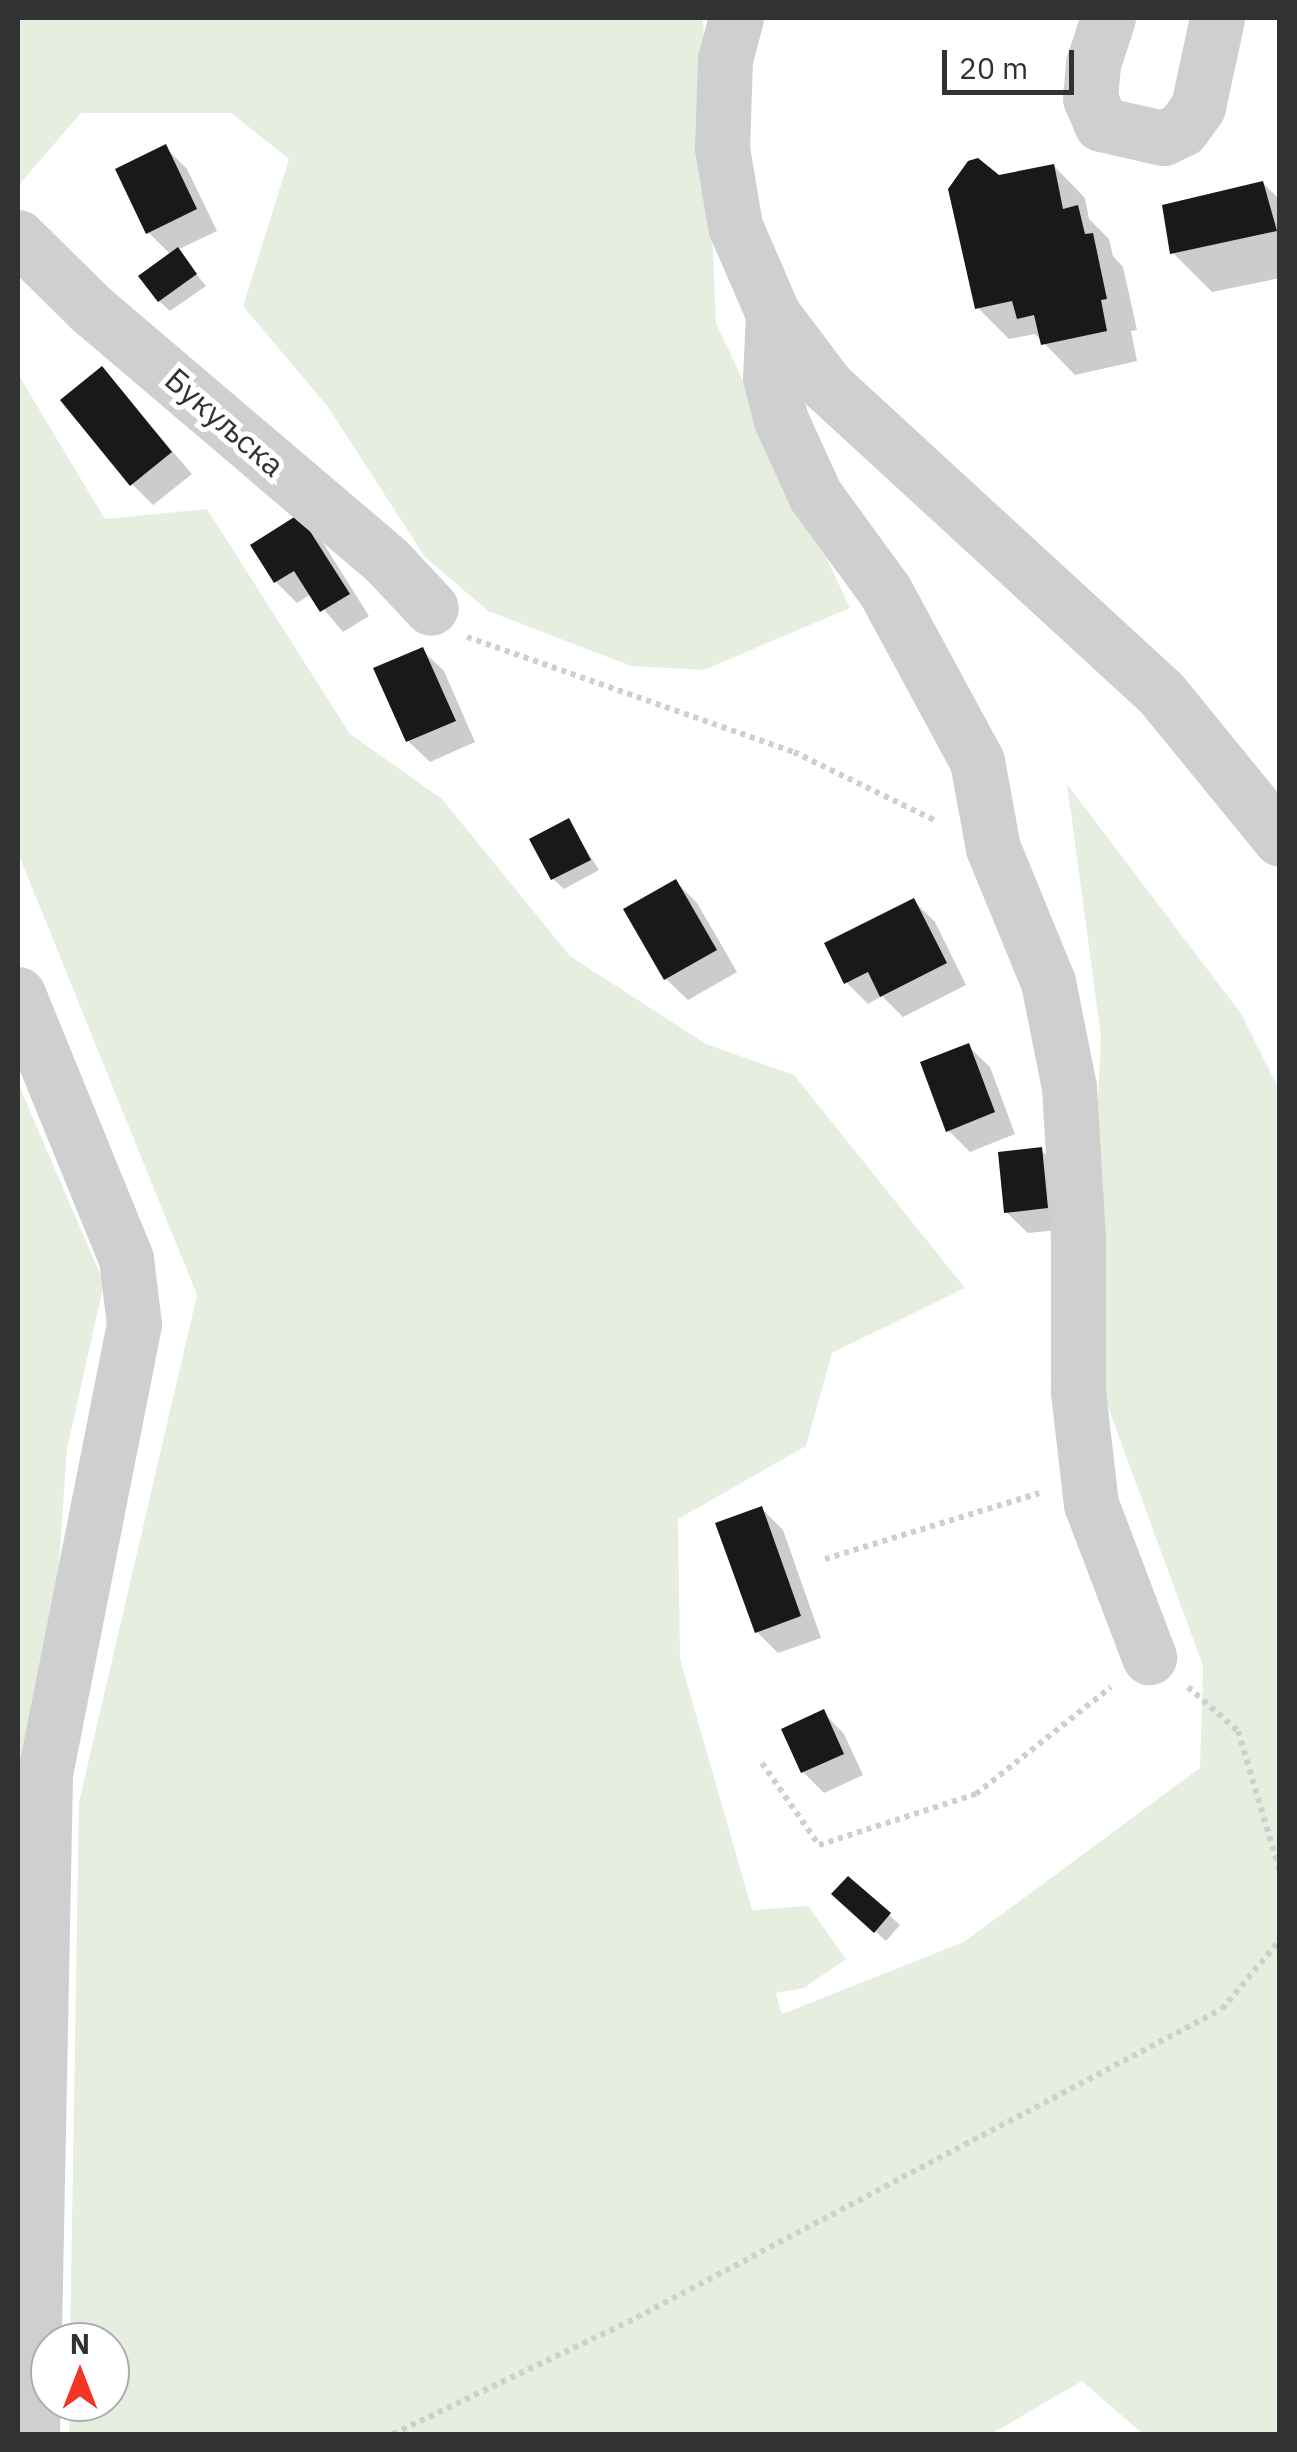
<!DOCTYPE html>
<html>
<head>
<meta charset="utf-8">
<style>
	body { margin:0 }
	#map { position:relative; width:1297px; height:2452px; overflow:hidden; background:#fff; font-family:"IBM Plex Sans",sans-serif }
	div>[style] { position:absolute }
	.green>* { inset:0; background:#e6efdf }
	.shadow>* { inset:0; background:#0003 }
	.building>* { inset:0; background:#191919 }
	.path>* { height:6px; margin-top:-3px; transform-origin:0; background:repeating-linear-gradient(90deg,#cfcfcf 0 5px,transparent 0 10px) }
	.minor>* { height:55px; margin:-27.5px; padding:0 27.5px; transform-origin:27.5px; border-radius:27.5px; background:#cfcfcf }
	span { translate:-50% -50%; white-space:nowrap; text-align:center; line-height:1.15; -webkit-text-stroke:10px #fff; paint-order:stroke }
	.street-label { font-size:32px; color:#323232 }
	.frame { position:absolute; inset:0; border:20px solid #323232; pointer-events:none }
	.north { position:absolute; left:30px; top:2322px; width:100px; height:100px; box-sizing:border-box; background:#fff; border:2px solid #adadad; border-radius:50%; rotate:0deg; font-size:28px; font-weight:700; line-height:40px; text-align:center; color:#323232 }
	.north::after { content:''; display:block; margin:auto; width:35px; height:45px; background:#f53428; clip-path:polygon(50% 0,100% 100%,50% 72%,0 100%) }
	.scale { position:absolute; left:942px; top:50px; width:132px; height:45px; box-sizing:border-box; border:5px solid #323232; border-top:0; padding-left:12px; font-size:30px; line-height:35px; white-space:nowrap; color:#323232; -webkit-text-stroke:8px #fff; paint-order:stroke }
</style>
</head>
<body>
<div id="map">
	<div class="green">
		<i style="clip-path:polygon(18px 18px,703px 18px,716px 323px,850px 608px,704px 670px,631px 666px,488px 611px,425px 557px,328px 407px,243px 306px,289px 159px,231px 113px,81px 113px,18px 186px)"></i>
		<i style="clip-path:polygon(18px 374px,105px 519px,207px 509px,350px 734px,442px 799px,570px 956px,706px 1044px,794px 1075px,965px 1288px,832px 1353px,806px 1446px,678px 1519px,680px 1659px,752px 1910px,808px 1906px,846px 1959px,804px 1988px,776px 1993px,782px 2014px,964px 1942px,1200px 1768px,1203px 1666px,1086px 1347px,1101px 1037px,1067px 784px,1242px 1015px,1279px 1089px,1279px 2434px,1143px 2434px,1082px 2381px,991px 2434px,69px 2434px,70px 2402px,110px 2402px,110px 2342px,70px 2342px,79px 1802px,197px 1295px,18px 853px)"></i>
		<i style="clip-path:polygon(18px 1083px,104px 1283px,67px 1449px,18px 2144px)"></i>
	</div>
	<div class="shadow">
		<i style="clip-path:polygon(165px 147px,187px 169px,217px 231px,177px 250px,206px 286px,170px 311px,159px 301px,171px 255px,148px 232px)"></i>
		<i style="clip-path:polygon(1054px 166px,1085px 198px,1089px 219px,1109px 239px,1113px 256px,1123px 267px,1137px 330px,1131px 331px,1137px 361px,1075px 375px,1035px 334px,1009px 339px,978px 308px,998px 178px)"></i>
		<i style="clip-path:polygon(1263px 183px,1280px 200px,1280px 278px,1212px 292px,1172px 252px)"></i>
		<i style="clip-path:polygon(102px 369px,192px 474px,153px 505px,132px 484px)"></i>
		<i style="clip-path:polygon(299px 517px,320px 538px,369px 616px,343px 632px,311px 594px,297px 603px,276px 582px,253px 546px)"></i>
		<i style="clip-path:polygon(422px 650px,444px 671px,475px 742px,430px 762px,408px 741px)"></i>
		<i style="clip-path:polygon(568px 821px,599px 870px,564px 889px,553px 879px)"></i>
		<i style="clip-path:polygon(676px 882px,697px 903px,737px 972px,688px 1000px,666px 979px)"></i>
		<i style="clip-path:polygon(914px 901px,935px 922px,966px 985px,903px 1017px,882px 996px,868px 1004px,846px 982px)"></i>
		<i style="clip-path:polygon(968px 1046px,990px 1067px,1015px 1134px,970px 1152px,948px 1130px)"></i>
		<i style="clip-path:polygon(1041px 1150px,1062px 1171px,1068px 1229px,1028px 1233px,1006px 1212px)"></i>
		<i style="clip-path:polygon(761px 1508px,783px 1530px,821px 1638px,778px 1653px,757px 1632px)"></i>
		<i style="clip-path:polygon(823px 1712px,844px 1734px,863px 1775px,824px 1793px,803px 1772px)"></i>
		<i style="clip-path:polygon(849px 1879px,900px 1925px,886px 1941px,845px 1904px)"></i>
	</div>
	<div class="building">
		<i style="clip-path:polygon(166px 144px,197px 209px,146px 234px,115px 169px)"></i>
		<i style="clip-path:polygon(978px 158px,999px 175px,1054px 164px,1063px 209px,1078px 205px,1085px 234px,1093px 233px,1107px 299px,1101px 300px,1107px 331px,1041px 345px,1034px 315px,1017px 319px,1012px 301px,975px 309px,948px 189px,968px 161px)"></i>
		<i style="clip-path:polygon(1263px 181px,1277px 231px,1170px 254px,1162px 205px)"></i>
		<i style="clip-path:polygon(178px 247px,197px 274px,158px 302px,138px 276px)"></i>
		<i style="clip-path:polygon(102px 366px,172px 452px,130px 486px,60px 400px)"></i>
		<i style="clip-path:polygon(299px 514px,350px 594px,320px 612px,294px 571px,274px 583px,250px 545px)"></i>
		<i style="clip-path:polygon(423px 647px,456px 721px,406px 742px,373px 668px)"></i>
		<i style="clip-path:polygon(569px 818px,591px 860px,551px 880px,529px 839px)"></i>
		<i style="clip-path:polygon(676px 879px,717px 950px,664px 980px,623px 909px)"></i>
		<i style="clip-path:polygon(914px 898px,947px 963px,880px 997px,868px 972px,844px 984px,824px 943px)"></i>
		<i style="clip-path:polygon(969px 1043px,995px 1112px,946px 1132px,920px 1062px)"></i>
		<i style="clip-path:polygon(1042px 1147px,1048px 1208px,1004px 1213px,998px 1152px)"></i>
		<i style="clip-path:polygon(762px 1506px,801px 1616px,755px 1633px,715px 1523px)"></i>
		<i style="clip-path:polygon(824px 1709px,844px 1754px,801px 1773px,781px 1729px)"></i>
		<i style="clip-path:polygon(848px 1876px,891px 1913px,874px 1933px,831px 1894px)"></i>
	</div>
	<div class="path">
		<i style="left:467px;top:637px;width:347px;rotate:19.4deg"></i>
		<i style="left:794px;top:752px;width:160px;rotate:25.9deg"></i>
		<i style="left:825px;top:1559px;width:224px;rotate:-17.1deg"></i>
		<i style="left:1188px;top:1687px;width:67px;rotate:41.3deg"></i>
		<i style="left:1238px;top:1731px;width:147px;rotate:73.4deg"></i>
		<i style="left:762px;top:1763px;width:100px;rotate:55.2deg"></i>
		<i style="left:819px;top:1845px;width:165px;rotate:-18deg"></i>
		<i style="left:976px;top:1794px;width:172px;rotate:-38.4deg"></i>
		<i style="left:393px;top:2434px;width:260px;rotate:-25.5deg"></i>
		<i style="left:628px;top:2322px;width:671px;rotate:-27.79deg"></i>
		<i style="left:1222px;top:2009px;width:90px;rotate:-50deg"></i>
	</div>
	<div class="minor">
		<i style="left:736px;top:18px;width:42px;rotate:105deg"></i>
		<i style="left:725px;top:59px;width:89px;rotate:91.9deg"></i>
		<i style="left:722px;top:148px;width:79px;rotate:80.5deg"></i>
		<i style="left:735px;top:226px;width:96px;rotate:66.6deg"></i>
		<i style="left:773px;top:314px;width:63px;rotate:92.7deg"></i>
		<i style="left:770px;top:377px;width:44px;rotate:75.7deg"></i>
		<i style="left:781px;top:420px;width:82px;rotate:65.6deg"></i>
		<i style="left:815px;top:495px;width:119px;rotate:53.9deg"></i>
		<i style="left:885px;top:591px;width:193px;rotate:61.6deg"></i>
		<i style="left:977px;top:761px;width:88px;rotate:79.6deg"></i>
		<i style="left:993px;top:848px;width:145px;rotate:67.7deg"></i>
		<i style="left:1048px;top:982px;width:107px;rotate:78.7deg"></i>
		<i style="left:1069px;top:1087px;width:152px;rotate:86.6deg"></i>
		<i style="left:1078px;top:1239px;width:153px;rotate:90deg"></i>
		<i style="left:1078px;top:1392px;width:113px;rotate:83.4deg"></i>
		<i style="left:1091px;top:1504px;width:164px;rotate:69.2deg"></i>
		<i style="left:1108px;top:18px;width:48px;rotate:108.1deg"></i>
		<i style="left:1093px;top:64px;width:34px;rotate:95deg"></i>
		<i style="left:1090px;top:98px;width:28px;rotate:67deg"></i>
		<i style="left:1101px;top:124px;width:64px;rotate:12.7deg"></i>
		<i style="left:1163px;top:138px;width:21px;rotate:-25deg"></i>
		<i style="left:1182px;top:129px;width:27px;rotate:-54deg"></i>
		<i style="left:1198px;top:107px;width:91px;rotate:-77.9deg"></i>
		<i style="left:18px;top:237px;width:103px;rotate:44.6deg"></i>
		<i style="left:91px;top:309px;width:389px;rotate:40.4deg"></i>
		<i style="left:387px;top:561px;width:64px;rotate:46.9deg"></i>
		<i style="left:773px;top:314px;width:90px;rotate:53.1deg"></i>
		<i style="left:827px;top:386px;width:454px;rotate:42.6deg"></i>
		<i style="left:1161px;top:693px;width:188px;rotate:50.8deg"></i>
		<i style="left:18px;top:994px;width:286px;rotate:67.8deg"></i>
		<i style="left:126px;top:1259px;width:65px;rotate:83deg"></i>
		<i style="left:134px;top:1324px;width:458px;rotate:101.2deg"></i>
		<i style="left:45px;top:1773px;width:52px;rotate:121.5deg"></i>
		<i style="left:32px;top:2434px;width:661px;rotate:-88.87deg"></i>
	</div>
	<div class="street-label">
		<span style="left:225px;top:422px;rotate:41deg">Букуљска</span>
	</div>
	<div class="frame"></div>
	<div class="north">N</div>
	<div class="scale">20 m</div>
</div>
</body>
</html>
